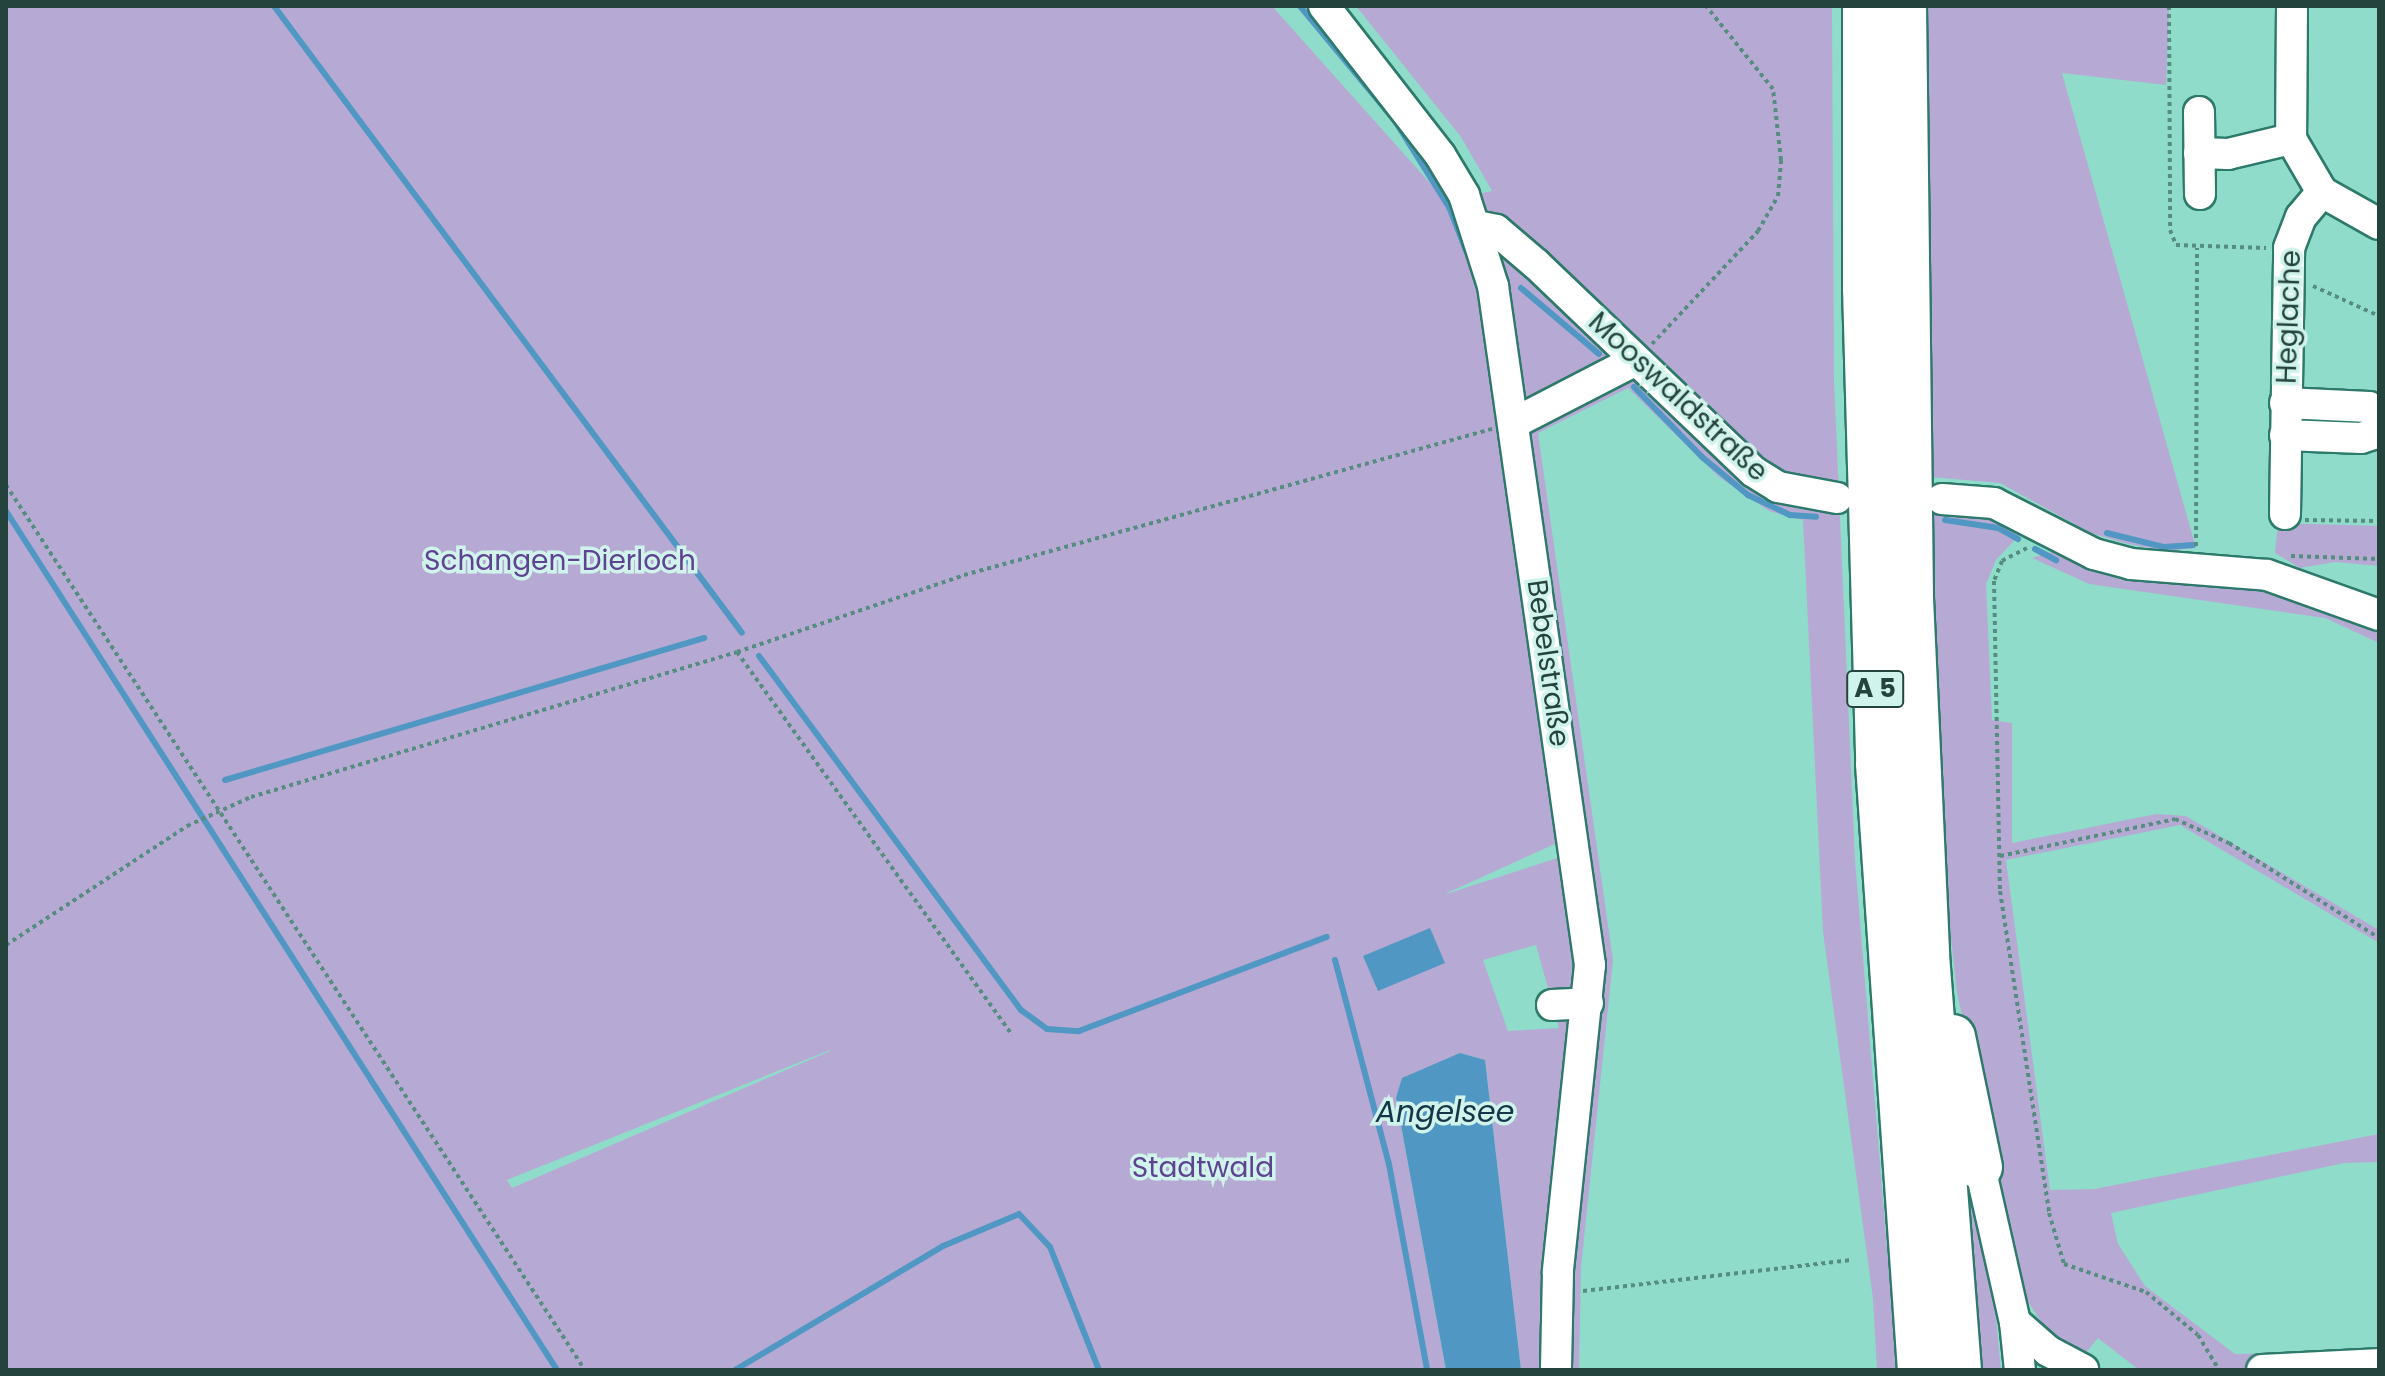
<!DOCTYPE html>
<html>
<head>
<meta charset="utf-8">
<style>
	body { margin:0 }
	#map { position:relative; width:2385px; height:1376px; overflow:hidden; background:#90dcca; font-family:Poppins,sans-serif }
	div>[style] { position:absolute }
	.green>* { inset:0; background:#b6aad5 }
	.water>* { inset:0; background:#5097c3 }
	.stream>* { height:6px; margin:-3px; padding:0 3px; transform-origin:3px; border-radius:3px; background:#5097c3 }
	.path>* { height:4px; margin-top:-2px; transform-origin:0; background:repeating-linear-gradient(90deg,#578c80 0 4px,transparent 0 8px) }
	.roads { filter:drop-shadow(2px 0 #2d7a6b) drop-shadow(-2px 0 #2d7a6b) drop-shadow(0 2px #2d7a6b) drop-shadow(0 -2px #2d7a6b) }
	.minor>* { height:30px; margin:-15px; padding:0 15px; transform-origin:15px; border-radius:15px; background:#fff }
	.highway>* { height:44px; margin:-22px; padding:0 22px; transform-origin:22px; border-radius:22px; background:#fff }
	span { translate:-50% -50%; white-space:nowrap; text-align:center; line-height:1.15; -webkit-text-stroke:7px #d0f4eb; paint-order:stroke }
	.shield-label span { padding:2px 6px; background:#d0f4eb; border:2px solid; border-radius:6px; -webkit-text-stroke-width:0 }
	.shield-label { font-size:26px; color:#23433c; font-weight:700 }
	.street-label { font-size:28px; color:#23433c }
	.park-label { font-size:28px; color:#5f4292 }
	.water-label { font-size:30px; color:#153549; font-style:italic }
	.frame { position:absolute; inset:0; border:8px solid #23433c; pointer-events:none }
</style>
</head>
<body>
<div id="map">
	<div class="green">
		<i style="clip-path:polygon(evenodd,6px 6px,1272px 6px,1454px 210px,1451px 200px,1492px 191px,1461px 137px,1356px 6px,1832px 6px,1834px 380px,1855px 860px,1897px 1370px,1877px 1370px,1873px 1299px,1823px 932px,1803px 520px,1769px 511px,1719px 477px,1628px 388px,1538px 433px,1613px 960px,1581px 1268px,1579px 1370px,1521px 1370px,1485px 1060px,1460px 1053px,1396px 1098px,1446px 1370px,6px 1370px,6px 6px,1559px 842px,1567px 855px,1446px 894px,1447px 893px,1559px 842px,6px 6px,1536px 945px,1559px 1028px,1508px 1031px,1483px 960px,1536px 945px,6px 6px,830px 1051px,512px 1188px,507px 1180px,830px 1050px,830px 1051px)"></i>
		<i style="clip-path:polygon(1924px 6px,2169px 6px,2166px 85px,2062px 73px,2196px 548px,2165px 551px,2124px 543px,2091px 533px,2000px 483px,1930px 477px)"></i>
		<i style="clip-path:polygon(1944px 505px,2016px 523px,2024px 530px,1996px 560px,1986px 584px,1992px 720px,2012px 723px,2012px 843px,2156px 814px,2186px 816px,2379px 930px,2379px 943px,2180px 825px,2006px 860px,2050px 1190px,2094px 1189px,2379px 1134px,2379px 1162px,2344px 1163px,2111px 1213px,2118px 1244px,2145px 1286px,2235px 1354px,2333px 1352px,2379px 1370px,2139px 1370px,2098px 1338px,2084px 1355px,2074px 1350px,2045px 1327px,2028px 1302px,1995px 1308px,2001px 1370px,1980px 1370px,1963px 1178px,1997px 1167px,1957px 993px,1947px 900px,1930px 506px)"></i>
		<i style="clip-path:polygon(2278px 523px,2379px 526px,2379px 566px,2335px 562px,2300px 568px,2275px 553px)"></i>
		<i style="clip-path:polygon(2055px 551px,2124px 578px,2308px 596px,2379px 629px,2379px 643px,2325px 618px,2089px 584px,2032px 558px)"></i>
	</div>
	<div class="water">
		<i style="clip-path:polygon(1430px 928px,1445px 963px,1378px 991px,1363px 956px)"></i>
		<i style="clip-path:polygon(1460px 1053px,1485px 1060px,1521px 1370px,1446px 1370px,1396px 1098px,1402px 1078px)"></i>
	</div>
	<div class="stream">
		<i style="left:274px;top:6px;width:782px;rotate:53.26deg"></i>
		<i style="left:1300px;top:6px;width:149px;rotate:50.4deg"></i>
		<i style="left:1395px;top:121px;width:102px;rotate:57.9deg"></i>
		<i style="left:1449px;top:207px;width:49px;rotate:68.6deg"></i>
		<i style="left:1521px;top:288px;width:102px;rotate:40.2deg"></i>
		<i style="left:1634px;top:387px;width:98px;rotate:45.8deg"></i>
		<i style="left:1702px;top:457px;width:60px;rotate:39.6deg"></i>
		<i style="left:1748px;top:495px;width:47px;rotate:25.5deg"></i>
		<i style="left:1790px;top:515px;width:26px;rotate:4deg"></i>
		<i style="left:6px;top:511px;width:1021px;rotate:57.32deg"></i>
		<i style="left:1945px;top:520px;width:54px;rotate:8.6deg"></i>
		<i style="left:1998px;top:528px;width:23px;rotate:29deg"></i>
		<i style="left:2107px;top:533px;width:59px;rotate:13.8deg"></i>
		<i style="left:2164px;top:547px;width:29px;rotate:-4deg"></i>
		<i style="left:2035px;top:549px;width:24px;rotate:28deg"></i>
		<i style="left:759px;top:656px;width:440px;rotate:53.5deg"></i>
		<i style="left:1021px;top:1010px;width:32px;rotate:36deg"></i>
		<i style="left:1047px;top:1029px;width:32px;rotate:4deg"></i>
		<i style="left:1079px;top:1031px;width:265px;rotate:-20.8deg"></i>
		<i style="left:225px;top:780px;width:500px;rotate:-16.5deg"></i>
		<i style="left:1335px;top:960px;width:211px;rotate:75.2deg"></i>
		<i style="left:1389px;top:1164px;width:209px;rotate:79.5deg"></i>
		<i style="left:735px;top:1370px;width:242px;rotate:-30.8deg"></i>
		<i style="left:943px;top:1246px;width:82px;rotate:-22.8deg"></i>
		<i style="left:1019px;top:1214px;width:45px;rotate:46.8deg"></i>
		<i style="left:1050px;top:1247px;width:132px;rotate:68.3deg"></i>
	</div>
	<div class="path">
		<i style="left:2033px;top:6px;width:48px"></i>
		<i style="left:2169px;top:6px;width:224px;rotate:89.7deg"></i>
		<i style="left:2170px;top:230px;width:16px;rotate:68deg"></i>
		<i style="left:2176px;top:245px;width:90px;rotate:1.9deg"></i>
		<i style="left:2313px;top:286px;width:72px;rotate:24.4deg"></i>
		<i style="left:1652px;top:344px;width:155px;rotate:-46.8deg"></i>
		<i style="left:1758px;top:231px;width:40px;rotate:-60.3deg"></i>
		<i style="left:1778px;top:196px;width:36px;rotate:-85deg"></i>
		<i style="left:1781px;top:160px;width:71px;rotate:-96.4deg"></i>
		<i style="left:1773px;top:89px;width:107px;rotate:-128.9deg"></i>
		<i style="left:6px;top:485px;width:1058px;rotate:56.81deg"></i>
		<i style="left:2305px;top:520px;width:74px;rotate:0.8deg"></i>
		<i style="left:2196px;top:546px;width:298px;rotate:-89.8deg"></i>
		<i style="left:2027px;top:548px;width:28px;rotate:153deg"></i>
		<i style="left:2002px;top:561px;width:22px;rotate:112deg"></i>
		<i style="left:1994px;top:581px;width:310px;rotate:88.9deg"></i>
		<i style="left:2000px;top:891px;width:326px;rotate:81.3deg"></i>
		<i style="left:2049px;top:1213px;width:53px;rotate:73.6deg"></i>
		<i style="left:2064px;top:1264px;width:87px;rotate:18.9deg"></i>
		<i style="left:2146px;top:1292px;width:67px;rotate:39.6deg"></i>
		<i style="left:2198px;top:1335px;width:41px;rotate:59deg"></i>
		<i style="left:2291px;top:556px;width:88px;rotate:2deg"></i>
		<i style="left:737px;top:652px;width:472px;rotate:54.3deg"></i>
		<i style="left:2000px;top:856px;width:179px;rotate:-11.9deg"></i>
		<i style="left:2175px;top:819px;width:59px;rotate:24deg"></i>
		<i style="left:2229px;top:843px;width:178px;rotate:32.3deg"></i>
		<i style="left:6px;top:945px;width:217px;rotate:-33.3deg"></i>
		<i style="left:187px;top:826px;width:70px;rotate:-24.4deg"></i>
		<i style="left:251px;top:797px;width:507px;rotate:-16.61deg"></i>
		<i style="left:737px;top:652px;width:240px;rotate:-18.7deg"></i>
		<i style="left:964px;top:575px;width:548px;rotate:-15.46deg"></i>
		<i style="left:1583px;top:1291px;width:270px;rotate:-6.6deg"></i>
	</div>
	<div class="roads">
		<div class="minor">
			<i style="left:1324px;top:6px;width:189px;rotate:52.1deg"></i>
			<i style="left:1440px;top:155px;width:47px;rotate:59deg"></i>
			<i style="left:1464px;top:195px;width:96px;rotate:72.3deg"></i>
			<i style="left:1493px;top:286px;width:686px;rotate:81.87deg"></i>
			<i style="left:1590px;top:965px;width:309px;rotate:96deg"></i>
			<i style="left:1558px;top:1272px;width:98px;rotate:91.2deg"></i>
			<i style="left:2292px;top:6px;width:133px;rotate:90.4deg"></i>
			<i style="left:2291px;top:139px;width:61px;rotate:59.7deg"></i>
			<i style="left:2322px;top:192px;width:65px;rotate:29.3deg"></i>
			<i style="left:2199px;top:112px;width:82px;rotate:89.3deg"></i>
			<i style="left:2199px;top:153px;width:29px;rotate:2deg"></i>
			<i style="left:2228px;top:154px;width:65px;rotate:-13.4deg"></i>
			<i style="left:1476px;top:226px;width:20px;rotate:11deg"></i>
			<i style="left:1496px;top:230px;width:52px;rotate:40.4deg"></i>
			<i style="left:1536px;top:264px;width:301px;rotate:43.7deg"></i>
			<i style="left:1754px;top:472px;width:28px;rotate:32deg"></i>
			<i style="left:1778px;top:487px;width:60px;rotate:10.6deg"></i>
			<i style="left:2285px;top:403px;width:84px;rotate:2.7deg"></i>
			<i style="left:2369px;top:407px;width:14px;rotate:45deg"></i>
			<i style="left:1514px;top:423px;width:137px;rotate:-27.3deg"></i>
			<i style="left:2285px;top:435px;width:76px;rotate:2.3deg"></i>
			<i style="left:2361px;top:438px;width:19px;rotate:-18deg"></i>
			<i style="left:1942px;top:499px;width:52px;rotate:4.4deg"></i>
			<i style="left:1994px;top:503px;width:112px;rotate:27deg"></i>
			<i style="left:2094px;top:554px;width:38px;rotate:15deg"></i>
			<i style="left:2131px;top:564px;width:136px;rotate:4.6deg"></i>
			<i style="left:2267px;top:575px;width:119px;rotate:19.7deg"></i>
			<i style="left:2285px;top:514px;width:266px;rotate:-89.1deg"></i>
			<i style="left:2289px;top:248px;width:33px;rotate:-69deg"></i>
			<i style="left:2301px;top:217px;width:33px;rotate:-50deg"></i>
			<i style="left:1552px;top:1005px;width:36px;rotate:-3deg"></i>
			<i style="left:1980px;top:1167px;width:159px;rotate:77.3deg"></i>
			<i style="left:2015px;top:1322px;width:44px;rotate:41.3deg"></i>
			<i style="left:2048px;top:1351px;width:40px;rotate:28deg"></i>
			<i style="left:2015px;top:1322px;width:48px;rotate:84.1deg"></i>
			<i style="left:2262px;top:1370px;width:117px;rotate:-2.9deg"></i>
		</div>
		<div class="highway">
			<i style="left:1865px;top:6px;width:282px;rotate:90deg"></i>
			<i style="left:1865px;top:288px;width:476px;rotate:88.4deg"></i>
			<i style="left:1878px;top:764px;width:607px;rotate:86.04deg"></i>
			<i style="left:1904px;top:6px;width:592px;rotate:89.32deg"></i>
			<i style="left:1911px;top:598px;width:357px;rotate:87.4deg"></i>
			<i style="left:1927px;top:955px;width:416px;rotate:85.6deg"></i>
			<i style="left:1953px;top:1037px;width:133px;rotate:78.3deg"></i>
		</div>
	</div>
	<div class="shield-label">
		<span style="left:1875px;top:689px">A 5</span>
	</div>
	<div class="street-label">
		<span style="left:2289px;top:317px;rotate:-88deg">Heglache</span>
		<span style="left:1678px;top:397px;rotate:43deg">Mooswaldstraße</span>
		<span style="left:1548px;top:663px;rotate:82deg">Bebelstraße</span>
	</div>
	<div class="park-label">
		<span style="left:560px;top:561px">Schangen-Dierloch</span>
		<span style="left:1203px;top:1168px">Stadtwald</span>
	</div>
	<div class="water-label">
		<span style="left:1445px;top:1112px">Angelsee</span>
	</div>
	<div class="frame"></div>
</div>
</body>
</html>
